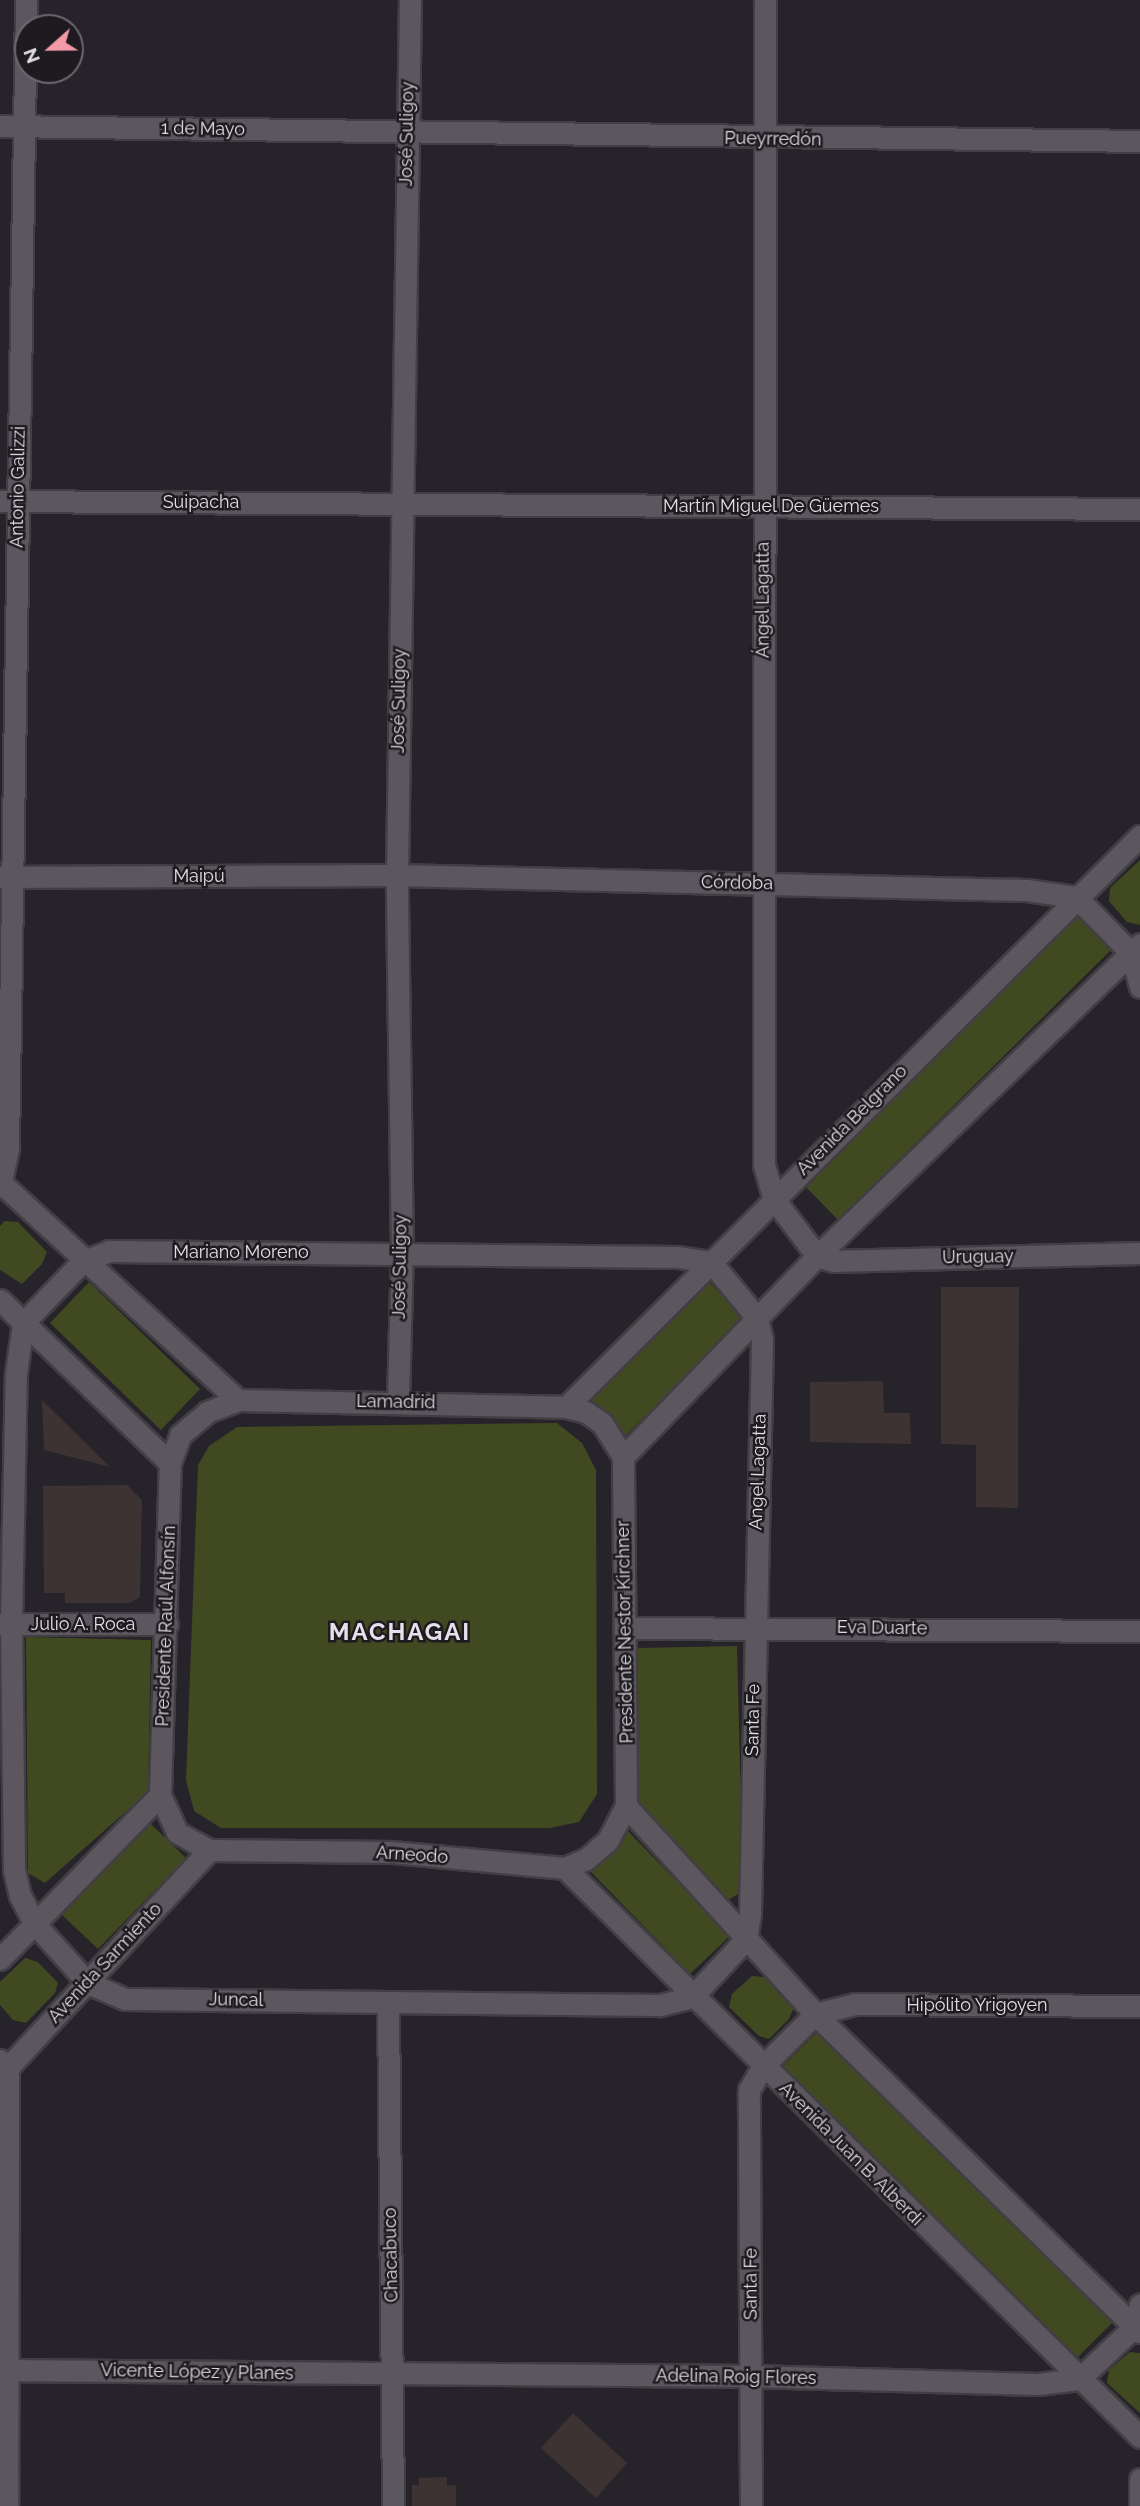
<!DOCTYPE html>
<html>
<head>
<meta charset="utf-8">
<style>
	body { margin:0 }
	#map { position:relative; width:1140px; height:2506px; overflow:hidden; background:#27232a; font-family:Raleway,sans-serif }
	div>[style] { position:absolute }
	.green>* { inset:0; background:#414921 }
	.building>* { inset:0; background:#3c3332 }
	.roads { filter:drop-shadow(2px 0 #423f44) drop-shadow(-2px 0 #423f44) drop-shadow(0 2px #423f44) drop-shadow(0 -2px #423f44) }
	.minor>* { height:21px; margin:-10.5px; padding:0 10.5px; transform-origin:10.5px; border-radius:10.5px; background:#5c575f }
	.tertiary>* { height:21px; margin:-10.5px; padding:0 10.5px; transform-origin:10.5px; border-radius:10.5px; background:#5c575f }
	span { translate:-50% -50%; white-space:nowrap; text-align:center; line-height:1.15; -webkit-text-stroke:5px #1d1a20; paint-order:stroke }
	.street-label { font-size:18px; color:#e0dee2 }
	.district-label { font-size:24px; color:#e5e0e9; font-weight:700; letter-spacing:2px }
	.north { position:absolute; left:14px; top:14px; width:70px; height:70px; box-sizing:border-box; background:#1d1a20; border:2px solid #6b686e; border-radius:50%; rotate:249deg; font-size:19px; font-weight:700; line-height:28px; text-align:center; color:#e0dee2 }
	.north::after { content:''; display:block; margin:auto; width:24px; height:32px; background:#f39aa8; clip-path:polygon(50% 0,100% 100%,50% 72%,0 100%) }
</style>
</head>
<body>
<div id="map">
	<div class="green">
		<i style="clip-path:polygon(1140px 860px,1140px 925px,1127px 922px,1109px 901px,1110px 888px)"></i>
		<i style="clip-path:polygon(1075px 913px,1111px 950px,838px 1220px,802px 1183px)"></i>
		<i style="clip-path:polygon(5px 1221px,18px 1222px,47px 1252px,42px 1264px,22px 1284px,0 1270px,0 1226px)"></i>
		<i style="clip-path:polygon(708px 1281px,744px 1318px,625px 1436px,589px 1400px)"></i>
		<i style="clip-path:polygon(89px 1282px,200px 1389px,161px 1430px,50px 1323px)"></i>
		<i style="clip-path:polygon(557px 1423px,582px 1443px,596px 1470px,597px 1794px,579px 1822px,550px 1828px,221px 1828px,194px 1811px,186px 1780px,198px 1465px,209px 1446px,237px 1427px)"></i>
		<i style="clip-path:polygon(26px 1637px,151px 1640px,148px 1792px,45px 1883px,28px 1873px)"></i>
		<i style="clip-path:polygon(737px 1646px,743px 1891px,728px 1900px,639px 1804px,637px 1648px)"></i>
		<i style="clip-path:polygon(149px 1822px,186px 1858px,98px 1949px,61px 1914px)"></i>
		<i style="clip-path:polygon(628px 1831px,730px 1936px,690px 1974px,589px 1870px)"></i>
		<i style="clip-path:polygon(25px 1958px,38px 1962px,58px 1983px,55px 1993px,26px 2023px,13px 2020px,0 2005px,0 1982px)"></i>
		<i style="clip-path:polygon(752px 1976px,765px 1977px,794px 2007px,789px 2019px,769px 2039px,759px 2036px,729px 2007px,732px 1994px)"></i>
		<i style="clip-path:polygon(817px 2032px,1112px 2323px,1078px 2357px,783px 2066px)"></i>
		<i style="clip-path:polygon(1130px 2352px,1140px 2353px,1140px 2413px,1107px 2383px,1109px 2370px)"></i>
	</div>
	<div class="building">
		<i style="clip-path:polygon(941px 1287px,1019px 1287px,1018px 1508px,976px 1507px,976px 1445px,941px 1444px)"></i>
		<i style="clip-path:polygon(883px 1381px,884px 1413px,910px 1413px,911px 1444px,810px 1442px,810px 1382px)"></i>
		<i style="clip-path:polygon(42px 1400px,110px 1467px,44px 1450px)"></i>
		<i style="clip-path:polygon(127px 1485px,142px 1500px,140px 1597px,130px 1603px,65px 1603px,65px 1593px,44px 1593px,43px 1486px)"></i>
		<i style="clip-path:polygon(573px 2413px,627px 2463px,596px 2498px,541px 2448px)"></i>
		<i style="clip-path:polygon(447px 2477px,447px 2486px,456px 2485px,456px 2506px,412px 2506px,412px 2485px,419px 2485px,419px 2478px)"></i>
	</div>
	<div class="roads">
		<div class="minor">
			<i style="left:765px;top:0;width:1165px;rotate:90.05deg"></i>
			<i style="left:764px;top:1165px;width:35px;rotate:74deg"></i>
			<i style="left:774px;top:1199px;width:71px;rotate:53deg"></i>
			<i style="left:817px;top:1256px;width:17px;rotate:17deg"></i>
			<i style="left:833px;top:1261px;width:307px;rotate:-1.5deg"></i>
			<i style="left:0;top:126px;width:1140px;rotate:0.75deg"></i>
			<i style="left:0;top:877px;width:397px;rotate:-0.3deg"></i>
			<i style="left:397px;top:875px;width:629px;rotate:1.37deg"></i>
			<i style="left:1026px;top:890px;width:50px;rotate:8deg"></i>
			<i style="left:1076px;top:897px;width:78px;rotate:45.5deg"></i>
			<i style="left:1131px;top:953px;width:35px;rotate:75deg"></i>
			<i style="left:0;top:1186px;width:39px;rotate:-78deg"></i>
			<i style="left:8px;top:1148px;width:1148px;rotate:-89.1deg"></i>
			<i style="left:109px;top:1251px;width:569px;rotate:0.6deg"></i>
			<i style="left:678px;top:1257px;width:33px;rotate:9deg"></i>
			<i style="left:711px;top:1262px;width:72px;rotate:50.6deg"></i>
			<i style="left:757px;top:1318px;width:23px;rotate:77deg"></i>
			<i style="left:762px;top:1340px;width:574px;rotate:91.2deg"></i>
			<i style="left:750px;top:1914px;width:25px;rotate:99deg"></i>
			<i style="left:746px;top:1939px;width:79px;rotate:133deg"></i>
			<i style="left:692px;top:1997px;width:34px;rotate:166deg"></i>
			<i style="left:659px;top:2005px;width:534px;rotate:-179.36deg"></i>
			<i style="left:125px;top:1999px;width:40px;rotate:-156.6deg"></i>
			<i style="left:88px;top:1983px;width:81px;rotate:-132deg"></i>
			<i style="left:34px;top:1923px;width:30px;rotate:-117deg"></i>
			<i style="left:20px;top:1896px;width:27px;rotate:-103deg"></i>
			<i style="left:14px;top:1870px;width:246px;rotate:-90.7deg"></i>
			<i style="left:11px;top:1624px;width:251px;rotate:-88.9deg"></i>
			<i style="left:16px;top:1373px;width:50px;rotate:-82deg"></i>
			<i style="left:23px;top:1323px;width:85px;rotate:-46deg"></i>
			<i style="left:82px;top:1262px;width:29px;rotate:-22deg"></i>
			<i style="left:398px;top:1401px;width:148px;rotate:-88.5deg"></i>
			<i style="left:402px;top:1253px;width:378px;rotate:-90.8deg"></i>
			<i style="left:397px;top:875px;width:875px;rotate:-89.15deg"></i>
			<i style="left:0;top:1624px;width:167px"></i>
			<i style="left:625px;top:1628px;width:515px;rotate:0.33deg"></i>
			<i style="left:388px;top:2003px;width:503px;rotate:89.43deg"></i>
			<i style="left:0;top:2060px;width:11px;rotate:45deg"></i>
			<i style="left:8px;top:2068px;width:438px;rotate:90.1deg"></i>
			<i style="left:0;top:2370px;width:751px;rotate:0.46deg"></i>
			<i style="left:751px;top:2376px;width:287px;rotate:1.6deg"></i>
			<i style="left:1038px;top:2384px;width:41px;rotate:-7deg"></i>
			<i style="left:1079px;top:2379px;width:77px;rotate:-43.4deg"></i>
			<i style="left:1135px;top:2326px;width:22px;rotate:-77deg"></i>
			<i style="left:751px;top:2506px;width:416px;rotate:-90.3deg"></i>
			<i style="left:749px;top:2090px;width:28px;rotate:-60deg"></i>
			<i style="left:763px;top:2066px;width:74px;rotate:-45deg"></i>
			<i style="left:815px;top:2014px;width:41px;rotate:-14deg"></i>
			<i style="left:855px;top:2004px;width:285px;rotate:0.4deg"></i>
			<i style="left:1140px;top:2506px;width:27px;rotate:-90deg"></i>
		</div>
		<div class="tertiary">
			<i style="left:0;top:501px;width:1140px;rotate:0.4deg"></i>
			<i style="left:0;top:1182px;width:323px;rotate:42.5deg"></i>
			<i style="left:0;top:1300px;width:236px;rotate:43.8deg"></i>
			<i style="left:238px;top:1400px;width:328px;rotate:1.2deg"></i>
			<i style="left:566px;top:1407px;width:21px;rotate:14deg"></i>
			<i style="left:586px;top:1412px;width:19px;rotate:35deg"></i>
			<i style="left:602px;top:1423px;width:40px;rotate:58deg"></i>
			<i style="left:623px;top:1457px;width:349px;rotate:89.5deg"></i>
			<i style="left:626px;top:1806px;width:40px;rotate:118deg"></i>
			<i style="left:607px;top:1841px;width:28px;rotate:139deg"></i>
			<i style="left:586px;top:1859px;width:23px;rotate:157deg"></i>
			<i style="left:565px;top:1868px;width:175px;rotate:-174.7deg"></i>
			<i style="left:391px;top:1852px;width:182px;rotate:-179.4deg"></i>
			<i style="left:209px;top:1850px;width:37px;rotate:-151deg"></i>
			<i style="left:177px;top:1832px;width:41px;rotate:-114.7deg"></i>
			<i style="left:160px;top:1795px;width:332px;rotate:-88.3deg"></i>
			<i style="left:170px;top:1463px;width:30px;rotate:-70deg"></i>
			<i style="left:180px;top:1435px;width:35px;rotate:-40deg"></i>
			<i style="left:207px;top:1412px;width:33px;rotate:-21deg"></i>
			<i style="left:566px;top:1407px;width:810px;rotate:-44.85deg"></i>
			<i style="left:623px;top:1457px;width:279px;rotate:-46deg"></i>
			<i style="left:817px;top:1256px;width:449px;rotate:-44deg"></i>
			<i style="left:626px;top:1806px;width:281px;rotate:47.7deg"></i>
			<i style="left:815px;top:2014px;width:455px;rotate:44.4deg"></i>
			<i style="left:565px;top:1868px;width:809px;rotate:44.7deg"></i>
			<i style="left:0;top:1959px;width:229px;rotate:-45.7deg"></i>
			<i style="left:0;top:2076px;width:308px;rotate:-47.2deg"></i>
		</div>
	</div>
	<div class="street-label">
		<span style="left:203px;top:129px;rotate:1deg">1 de Mayo</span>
		<span style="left:407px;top:134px;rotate:-89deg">José Suligoy</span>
		<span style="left:773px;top:139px;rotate:1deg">Pueyrredón</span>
		<span style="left:18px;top:487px;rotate:-89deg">Antonio Galizzi</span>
		<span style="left:201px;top:502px">Suipacha</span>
		<span style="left:771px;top:506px">Martín Miguel De Güemes</span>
		<span style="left:763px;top:600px;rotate:-90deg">Ángel Lagatta</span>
		<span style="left:399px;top:701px;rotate:-89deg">José Suligoy</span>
		<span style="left:199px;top:876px">Maipú</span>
		<span style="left:737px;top:883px;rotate:1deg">Córdoba</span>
		<span style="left:852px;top:1120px;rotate:-45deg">Avenida Belgrano</span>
		<span style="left:241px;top:1252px">Mariano Moreno</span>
		<span style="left:978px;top:1257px;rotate:-1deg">Uruguay</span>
		<span style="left:400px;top:1267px;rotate:-89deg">José Suligoy</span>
		<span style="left:396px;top:1402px;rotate:1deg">Lamadrid</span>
		<span style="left:758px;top:1472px;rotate:-88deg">Angel Lagatta</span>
		<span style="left:83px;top:1624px">Julio A. Roca</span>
		<span style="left:166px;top:1626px;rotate:-88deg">Presidente Raúl Alfonsín</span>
		<span style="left:882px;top:1628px;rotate:1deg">Eva Duarte</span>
		<span style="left:625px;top:1632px;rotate:-91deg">Presidente Nestor Kirchner</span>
		<span style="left:753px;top:1720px;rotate:-89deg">Santa Fe</span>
		<span style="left:412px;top:1855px;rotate:4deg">Arneodo</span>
		<span style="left:105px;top:1963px;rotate:-47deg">Avenida Sarmiento</span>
		<span style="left:236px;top:2000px;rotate:1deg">Juncal</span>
		<span style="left:977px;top:2005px">Hipólito Yrigoyen</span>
		<span style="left:851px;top:2154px;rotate:45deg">Avenida Juan B. Alberdi</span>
		<span style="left:391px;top:2255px;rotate:-91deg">Chacabuco</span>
		<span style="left:751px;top:2284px;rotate:-90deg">Santa Fe</span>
		<span style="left:197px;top:2372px;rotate:1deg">Vicente López y Planes</span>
		<span style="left:736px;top:2377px;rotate:1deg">Adelina Roig Flores</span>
	</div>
	<div class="district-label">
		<span style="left:400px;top:1632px">MACHAGAI</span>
	</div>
	<div class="north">N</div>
</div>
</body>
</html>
